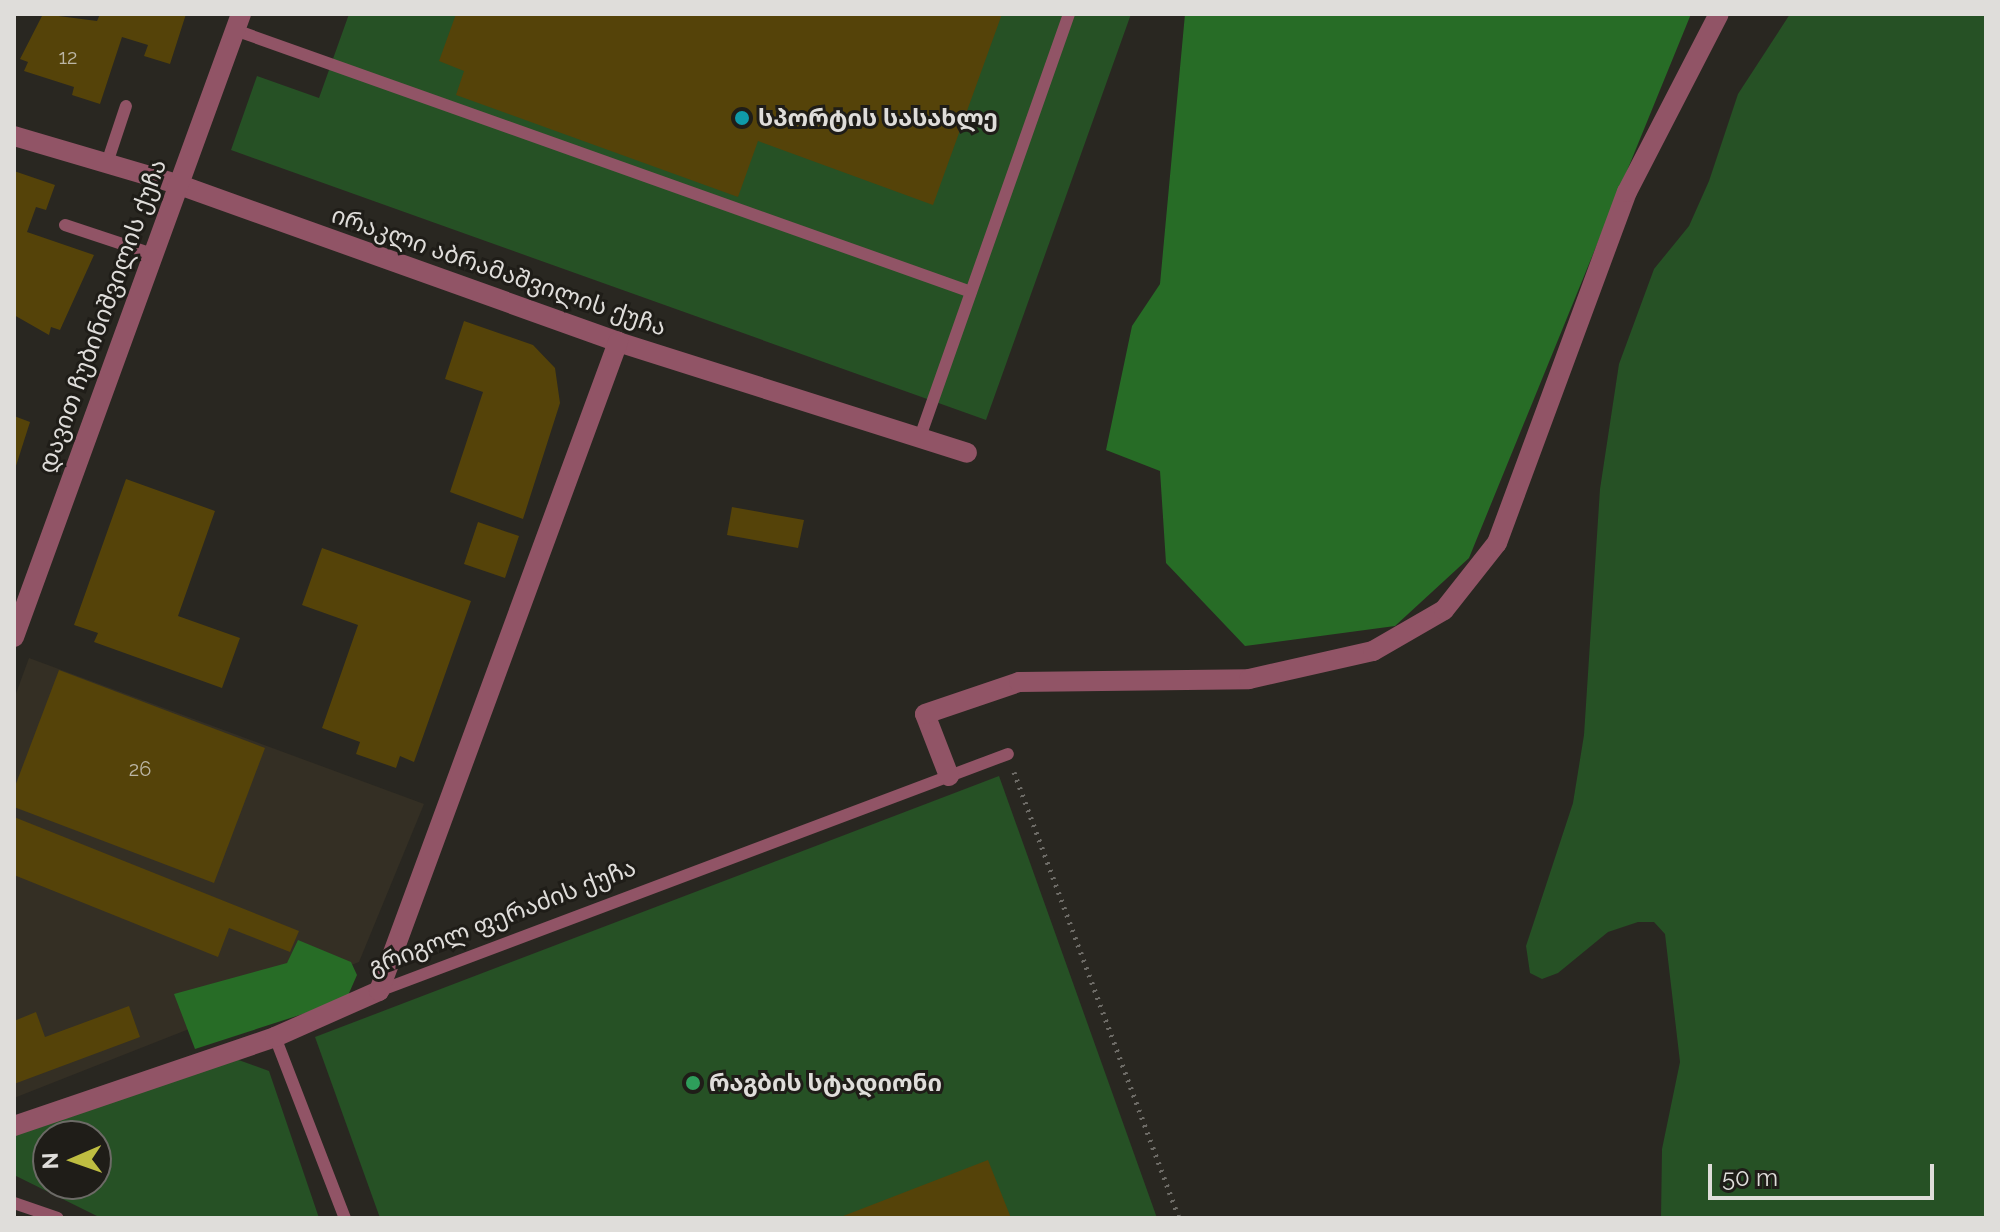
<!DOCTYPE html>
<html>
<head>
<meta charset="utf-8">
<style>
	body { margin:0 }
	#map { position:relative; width:2000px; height:1232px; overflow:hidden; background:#292721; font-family:Raleway,"Noto Sans Georgian",sans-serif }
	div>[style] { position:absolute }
	.built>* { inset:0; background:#342f24 }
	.green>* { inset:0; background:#265125 }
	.forest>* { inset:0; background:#276c26 }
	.building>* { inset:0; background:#554309 }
	.path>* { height:5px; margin-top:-2.5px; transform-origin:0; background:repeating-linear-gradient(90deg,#6d6b66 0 2px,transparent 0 8px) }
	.service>* { height:12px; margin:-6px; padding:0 6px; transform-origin:6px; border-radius:6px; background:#915466 }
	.minor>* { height:20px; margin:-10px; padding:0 10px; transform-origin:10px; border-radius:10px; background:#915466 }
	.dots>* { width:22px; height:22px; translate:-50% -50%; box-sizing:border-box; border:4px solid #1f1d18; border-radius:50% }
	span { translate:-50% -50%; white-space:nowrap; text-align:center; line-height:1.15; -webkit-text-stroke:6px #1f1d18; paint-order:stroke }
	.number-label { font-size:20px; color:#bcb6a6 }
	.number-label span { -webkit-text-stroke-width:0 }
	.poi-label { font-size:24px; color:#dfddda; font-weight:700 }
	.left { translate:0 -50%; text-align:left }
	.street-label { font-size:24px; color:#dfddda }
	.frame { position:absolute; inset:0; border:16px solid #dfddda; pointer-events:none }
	.north { position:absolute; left:32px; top:1120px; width:80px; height:80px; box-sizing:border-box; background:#1f1d18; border:2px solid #6c6a66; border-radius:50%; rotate:268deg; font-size:22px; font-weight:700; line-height:32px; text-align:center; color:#dfddda }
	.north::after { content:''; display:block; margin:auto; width:28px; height:36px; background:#bfbe41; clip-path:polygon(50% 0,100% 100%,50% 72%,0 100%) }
	.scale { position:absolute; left:1708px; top:1164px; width:226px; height:36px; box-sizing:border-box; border:4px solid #dfddda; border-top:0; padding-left:10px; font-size:24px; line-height:28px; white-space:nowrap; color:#dfddda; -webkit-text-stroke:6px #1f1d18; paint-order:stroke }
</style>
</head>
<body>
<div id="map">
	<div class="built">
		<i style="clip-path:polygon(29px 658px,424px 804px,359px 962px,14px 1098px,14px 699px)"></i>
	</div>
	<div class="green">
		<i style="clip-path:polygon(349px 14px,1131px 14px,986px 420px,231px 150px,257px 76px,319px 98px)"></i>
		<i style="clip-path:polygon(1790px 14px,1986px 14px,1986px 1218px,1661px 1218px,1662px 1149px,1680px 1062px,1665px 934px,1654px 922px,1638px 922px,1608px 932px,1558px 973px,1542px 979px,1530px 973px,1526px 946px,1573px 803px,1584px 735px,1600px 489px,1619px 364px,1654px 269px,1689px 226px,1709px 181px,1738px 94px)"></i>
		<i style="clip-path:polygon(999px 776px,1157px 1218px,380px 1218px,315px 1037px)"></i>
		<i style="clip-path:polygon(evenodd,233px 1058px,269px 1071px,319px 1218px,101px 1218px,14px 1175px,14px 1131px,233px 1058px,48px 1136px,96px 1136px,96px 1184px,48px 1184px,48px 1136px)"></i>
	</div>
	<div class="forest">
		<i style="clip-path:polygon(1185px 14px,1691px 14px,1469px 558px,1395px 626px,1245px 646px,1166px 563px,1160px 471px,1106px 450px,1132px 326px,1160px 284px)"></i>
		<i style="clip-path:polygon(298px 940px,351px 962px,357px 975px,346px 1000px,195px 1049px,174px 994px,287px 963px)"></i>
	</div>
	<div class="building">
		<i style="clip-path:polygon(43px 14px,97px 21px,100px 14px,186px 14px,170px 64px,144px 56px,148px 45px,122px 37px,100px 104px,72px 95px,74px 87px,24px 71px,28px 62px,20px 59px)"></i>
		<i style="clip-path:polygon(456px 14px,1002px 14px,933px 205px,758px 141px,738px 197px,456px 95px,464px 71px,439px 61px)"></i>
		<i style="clip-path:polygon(14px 171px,55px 185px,46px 210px,36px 207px,27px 232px,94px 255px,60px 330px,51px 327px,49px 335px,14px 315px)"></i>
		<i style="clip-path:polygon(464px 321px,533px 345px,555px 368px,560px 403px,523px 519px,450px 492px,483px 392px,445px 379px)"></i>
		<i style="clip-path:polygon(14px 416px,30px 422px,15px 469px,14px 469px)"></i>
		<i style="clip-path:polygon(126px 479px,215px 511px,178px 616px,240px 638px,222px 688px,94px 642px,98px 633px,74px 625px)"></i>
		<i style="clip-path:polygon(732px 507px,804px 520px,798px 548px,727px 535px)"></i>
		<i style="clip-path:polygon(478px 522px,519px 536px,505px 578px,464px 564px)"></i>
		<i style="clip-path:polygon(322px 548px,471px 601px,414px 762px,400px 756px,396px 768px,356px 754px,360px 742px,322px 728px,358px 625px,302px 605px)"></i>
		<i style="clip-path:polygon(59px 670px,265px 748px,214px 883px,14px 807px,14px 789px)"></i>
		<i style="clip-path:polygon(14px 817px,299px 931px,290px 952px,229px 928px,218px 957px,14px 875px)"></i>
		<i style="clip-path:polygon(129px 1006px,140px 1037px,14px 1084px,14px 1021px,36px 1012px,45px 1037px)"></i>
		<i style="clip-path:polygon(988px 1160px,1011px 1218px,838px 1218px)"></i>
	</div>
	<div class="path">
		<i style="left:1014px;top:772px;width:476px;rotate:69.7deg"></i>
	</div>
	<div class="service">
		<i style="left:235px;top:30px;width:781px;rotate:19.59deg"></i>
		<i style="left:107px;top:163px;width:60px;rotate:-71.6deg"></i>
		<i style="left:65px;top:225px;width:92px;rotate:18.4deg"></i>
		<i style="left:920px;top:437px;width:448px;rotate:-70.6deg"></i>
		<i style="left:379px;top:991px;width:672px;rotate:-20.65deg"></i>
		<i style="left:275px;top:1037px;width:194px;rotate:68.9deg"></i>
		<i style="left:14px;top:1203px;width:46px;rotate:18.8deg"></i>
	</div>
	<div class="minor">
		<i style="left:14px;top:136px;width:170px;rotate:16.4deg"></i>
		<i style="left:177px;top:184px;width:468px;rotate:19.7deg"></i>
		<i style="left:618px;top:342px;width:366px;rotate:17.6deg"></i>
		<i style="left:14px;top:637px;width:663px;rotate:-69.98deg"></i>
		<i style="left:949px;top:776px;width:66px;rotate:-111.2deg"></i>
		<i style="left:925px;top:714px;width:99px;rotate:-18.8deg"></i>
		<i style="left:1019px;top:682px;width:230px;rotate:-0.7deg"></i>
		<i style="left:1249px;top:679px;width:127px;rotate:-12.7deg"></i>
		<i style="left:1373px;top:651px;width:82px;rotate:-30deg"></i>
		<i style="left:1444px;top:610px;width:85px;rotate:-51.7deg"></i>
		<i style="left:1497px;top:543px;width:374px;rotate:-69.7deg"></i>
		<i style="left:1627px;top:192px;width:200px;rotate:-62.7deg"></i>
		<i style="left:14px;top:1126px;width:276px;rotate:-18.8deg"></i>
		<i style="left:275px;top:1037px;width:114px;rotate:-23.9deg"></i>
		<i style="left:379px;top:991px;width:692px;rotate:-69.78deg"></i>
	</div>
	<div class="dots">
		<i style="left:742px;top:118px;background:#0f9aa8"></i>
		<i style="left:693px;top:1083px;background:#2e9e5b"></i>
	</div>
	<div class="number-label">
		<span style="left:68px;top:57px">12</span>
		<span style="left:140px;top:769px">26</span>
	</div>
	<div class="poi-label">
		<span class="left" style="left:758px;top:118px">სპორტის სასახლე</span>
		<span class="left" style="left:709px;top:1083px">რაგბის სტადიონი</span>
	</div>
	<div class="street-label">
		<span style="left:499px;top:271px;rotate:19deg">ირაკლი აბრამაშვილის ქუჩა</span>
		<span style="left:102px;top:316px;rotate:-70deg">დავით ჩუბინიშვილის ქუჩა</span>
		<span style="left:502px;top:917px;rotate:-21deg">გრიგოლ ფერაძის ქუჩა</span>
	</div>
	<div class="frame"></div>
	<div class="north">N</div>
	<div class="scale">50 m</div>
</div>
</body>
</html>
